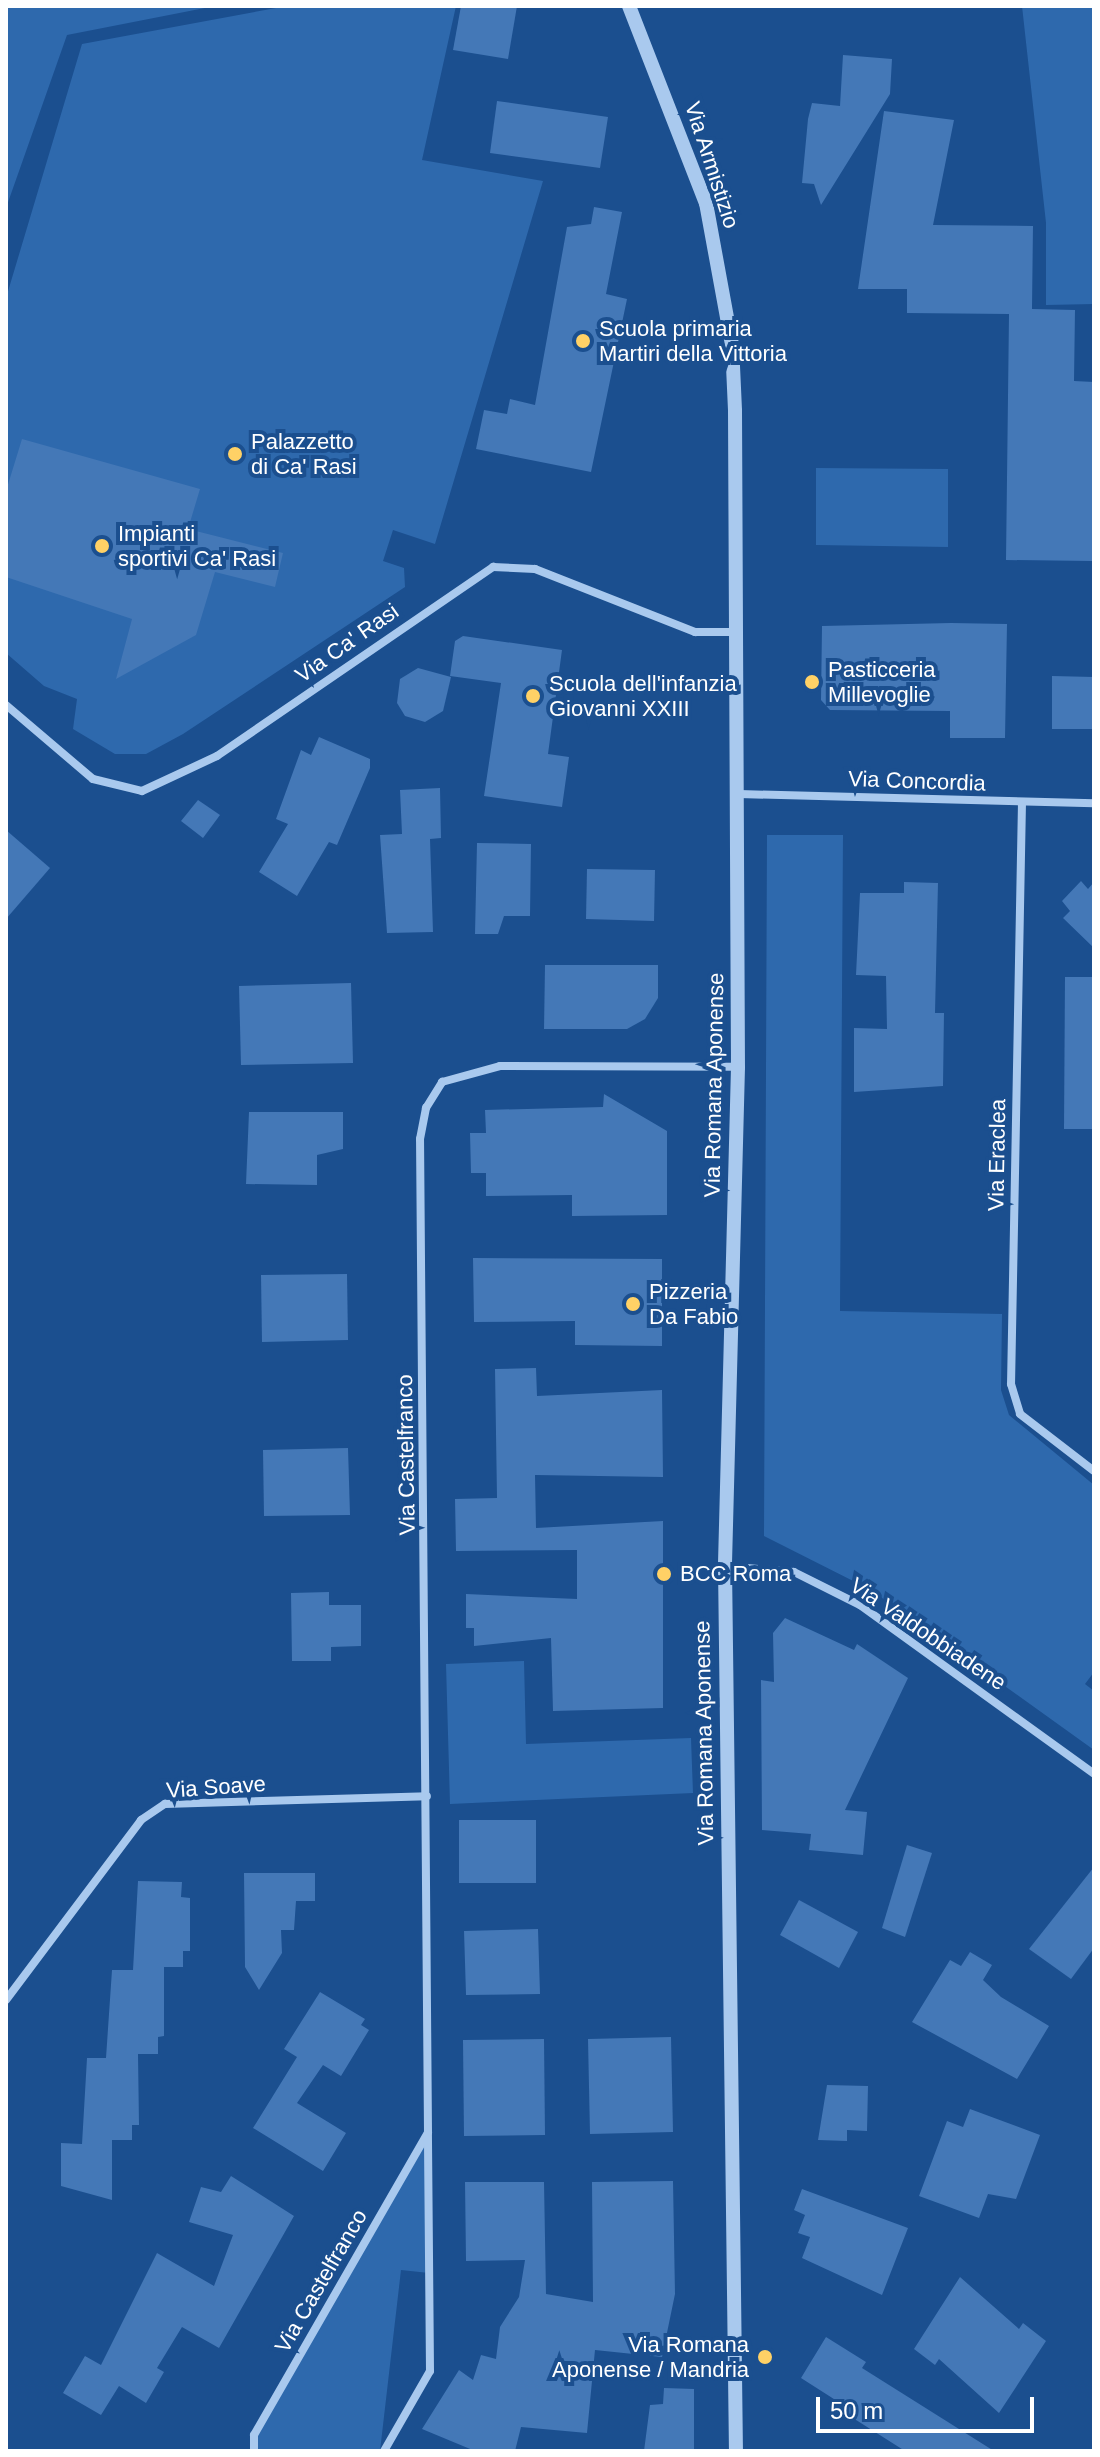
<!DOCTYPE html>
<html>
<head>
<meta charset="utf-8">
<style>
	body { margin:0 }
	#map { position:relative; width:1100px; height:2457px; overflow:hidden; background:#1b4f8f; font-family:Helvetica,sans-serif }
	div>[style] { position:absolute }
	.green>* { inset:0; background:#2e69ad }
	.building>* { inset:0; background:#4478b7 }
	.minor>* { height:8px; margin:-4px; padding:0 4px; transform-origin:4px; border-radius:4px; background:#a9c9ee }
	.tertiary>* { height:14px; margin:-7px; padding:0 7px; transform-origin:7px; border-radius:7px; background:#a9c9ee }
	.dots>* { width:22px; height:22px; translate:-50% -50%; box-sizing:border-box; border:4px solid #1b4f8f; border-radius:50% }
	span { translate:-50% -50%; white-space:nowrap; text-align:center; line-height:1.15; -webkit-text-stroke:8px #1b4f8f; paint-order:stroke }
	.street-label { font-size:22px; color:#fff }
	.poi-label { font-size:22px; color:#fff }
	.left { translate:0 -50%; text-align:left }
	.right { translate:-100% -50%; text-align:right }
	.frame { position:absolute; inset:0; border:8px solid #fff; pointer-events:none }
	.scale { position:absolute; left:816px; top:2397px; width:218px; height:36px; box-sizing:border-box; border:4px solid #fff; border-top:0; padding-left:10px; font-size:24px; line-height:28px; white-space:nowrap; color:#fff; -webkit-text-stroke:6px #1b4f8f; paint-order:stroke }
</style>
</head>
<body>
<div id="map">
	<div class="green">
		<i style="clip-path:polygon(6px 6px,215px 6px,67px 35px,6px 208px)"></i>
		<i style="clip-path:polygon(287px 6px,456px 6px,422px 160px,543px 181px,435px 544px,393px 530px,383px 561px,404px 568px,405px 587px,183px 734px,146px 754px,115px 754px,73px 729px,77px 699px,44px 686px,6px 653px,6px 298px,82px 44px)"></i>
		<i style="clip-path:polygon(1022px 6px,1094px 6px,1094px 304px,1046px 305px,1046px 223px)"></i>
		<i style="clip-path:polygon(816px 468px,948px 469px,948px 547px,816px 545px)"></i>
		<i style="clip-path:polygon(767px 835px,843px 835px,840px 1311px,1002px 1314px,1001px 1390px,1009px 1415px,1094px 1485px,1094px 1672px,1085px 1684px,1094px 1691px,1094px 1750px,871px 1590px,764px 1536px)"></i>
		<i style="clip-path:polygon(524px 1661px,526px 1744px,691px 1738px,693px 1793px,450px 1804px,446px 1664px)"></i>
		<i style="clip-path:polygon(428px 2132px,429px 2273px,401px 2270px,380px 2451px,254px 2451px,254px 2435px)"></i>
	</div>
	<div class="building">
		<i style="clip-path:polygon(461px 6px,517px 6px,508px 59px,453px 50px)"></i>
		<i style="clip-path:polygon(843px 55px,892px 59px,890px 94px,821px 205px,814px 184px,802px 183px,808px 119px,812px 103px,840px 106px)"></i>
		<i style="clip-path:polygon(497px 101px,608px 117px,600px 168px,490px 153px)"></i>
		<i style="clip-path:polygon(884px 111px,954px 120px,933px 225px,1033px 226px,1032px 309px,1075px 310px,1074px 381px,1094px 382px,1093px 561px,1006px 560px,1009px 314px,907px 313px,907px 289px,858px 289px)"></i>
		<i style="clip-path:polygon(594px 207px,622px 212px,606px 294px,627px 299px,591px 472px,476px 449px,484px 410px,507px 414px,510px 399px,535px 405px,567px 227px,591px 224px)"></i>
		<i style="clip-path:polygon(22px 439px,200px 489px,188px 529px,283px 553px,275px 587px,215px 572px,196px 635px,116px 679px,132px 619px,6px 577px,6px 491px)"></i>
		<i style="clip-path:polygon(951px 623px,1007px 624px,1005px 738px,950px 738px,950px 711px,830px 710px,821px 700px,822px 626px)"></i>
		<i style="clip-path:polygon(463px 636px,562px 650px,548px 754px,569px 757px,562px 807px,484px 796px,501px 683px,450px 676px,455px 641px)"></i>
		<i style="clip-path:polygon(418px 668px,451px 677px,443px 711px,425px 722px,405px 716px,397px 703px,400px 679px)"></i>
		<i style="clip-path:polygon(1052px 676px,1094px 677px,1094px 729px,1052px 729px)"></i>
		<i style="clip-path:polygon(319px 737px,370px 759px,370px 768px,337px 845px,329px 842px,297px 896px,259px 872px,288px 824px,276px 819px,301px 750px,311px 755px)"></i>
		<i style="clip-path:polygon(440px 788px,441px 838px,430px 839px,433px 932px,387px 933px,380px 835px,402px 834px,400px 790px)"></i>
		<i style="clip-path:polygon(198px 800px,220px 815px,203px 838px,181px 821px)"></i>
		<i style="clip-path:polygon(6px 830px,50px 868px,6px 919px)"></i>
		<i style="clip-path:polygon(477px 843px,531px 844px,530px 916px,504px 916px,498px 934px,475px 934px)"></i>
		<i style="clip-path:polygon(587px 869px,655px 870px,654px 921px,586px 919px)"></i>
		<i style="clip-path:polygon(1081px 881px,1088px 889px,1094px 882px,1094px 948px,1063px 918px,1070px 911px,1062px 901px)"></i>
		<i style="clip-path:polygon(904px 882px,938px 883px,935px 1013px,944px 1013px,943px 1086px,854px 1092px,854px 1028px,887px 1029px,886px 976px,856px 975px,860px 893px,904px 893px)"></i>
		<i style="clip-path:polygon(545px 965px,658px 965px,658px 998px,645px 1019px,627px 1029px,544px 1029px)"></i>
		<i style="clip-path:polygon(1065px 977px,1094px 977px,1094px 1129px,1064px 1129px)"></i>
		<i style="clip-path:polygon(351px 983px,353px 1063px,241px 1065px,239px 986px)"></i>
		<i style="clip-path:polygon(604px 1094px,667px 1131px,667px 1215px,572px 1216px,572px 1195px,486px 1196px,486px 1173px,471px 1173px,470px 1133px,486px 1133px,485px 1110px,603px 1107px)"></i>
		<i style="clip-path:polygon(249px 1112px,343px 1112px,343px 1149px,317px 1155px,317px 1185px,246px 1184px)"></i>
		<i style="clip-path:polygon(473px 1258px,662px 1259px,662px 1346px,575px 1345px,575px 1321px,474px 1322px)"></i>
		<i style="clip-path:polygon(347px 1274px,348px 1340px,262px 1342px,261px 1275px)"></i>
		<i style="clip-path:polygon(536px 1368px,537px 1396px,662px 1390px,663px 1477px,535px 1475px,536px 1528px,663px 1521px,663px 1708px,553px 1711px,551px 1638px,474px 1646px,474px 1628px,466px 1628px,466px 1594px,577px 1599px,577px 1550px,456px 1551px,455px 1499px,497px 1498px,495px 1369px)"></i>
		<i style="clip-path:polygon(348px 1448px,350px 1515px,264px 1516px,263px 1450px)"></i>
		<i style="clip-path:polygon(329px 1592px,329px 1605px,361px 1605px,361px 1646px,331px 1647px,331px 1661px,292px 1661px,291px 1593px)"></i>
		<i style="clip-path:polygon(785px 1618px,854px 1650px,857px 1644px,908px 1678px,845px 1810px,867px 1812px,863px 1855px,809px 1850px,811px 1834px,762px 1830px,761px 1680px,774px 1682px,773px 1633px)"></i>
		<i style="clip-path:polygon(459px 1820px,536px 1820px,536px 1883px,459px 1883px)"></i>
		<i style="clip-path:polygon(907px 1845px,932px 1853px,905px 1937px,882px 1928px)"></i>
		<i style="clip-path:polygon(1094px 1867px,1094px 1948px,1071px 1979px,1029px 1949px)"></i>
		<i style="clip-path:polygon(244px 1873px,315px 1873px,315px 1901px,296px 1901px,294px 1930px,281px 1930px,282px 1953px,259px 1990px,245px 1967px)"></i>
		<i style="clip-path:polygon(138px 1881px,182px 1882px,181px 1897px,190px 1898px,190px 1951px,183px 1951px,183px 1967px,164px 1967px,164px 2036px,158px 2037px,158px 2054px,138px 2054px,139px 2125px,132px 2125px,132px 2140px,112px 2140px,112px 2200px,61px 2186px,61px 2143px,82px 2144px,87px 2058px,106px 2058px,112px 1970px,133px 1970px)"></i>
		<i style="clip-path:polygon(799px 1900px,858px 1932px,839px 1968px,780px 1935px)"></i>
		<i style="clip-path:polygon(538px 1929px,540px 1994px,466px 1995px,464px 1931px)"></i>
		<i style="clip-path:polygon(970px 1952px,992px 1965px,983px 1980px,1001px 1997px,1049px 2026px,1017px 2079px,912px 2022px,950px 1960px,961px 1966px)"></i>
		<i style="clip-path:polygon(320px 1992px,365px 2019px,361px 2025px,369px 2030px,341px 2076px,323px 2065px,297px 2103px,346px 2133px,323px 2171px,253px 2128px,297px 2057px,284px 2049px)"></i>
		<i style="clip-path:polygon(671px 2037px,673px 2132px,590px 2134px,588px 2039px)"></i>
		<i style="clip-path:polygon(544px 2039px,545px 2135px,464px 2136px,463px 2040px)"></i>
		<i style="clip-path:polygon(827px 2085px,868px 2086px,867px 2131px,847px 2130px,847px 2141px,818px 2140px)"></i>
		<i style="clip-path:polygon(970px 2109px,1040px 2135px,1016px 2199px,988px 2194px,979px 2218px,919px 2196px,947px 2121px,963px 2127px)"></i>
		<i style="clip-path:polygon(231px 2176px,294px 2216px,219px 2348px,182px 2327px,157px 2368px,164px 2372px,146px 2403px,119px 2386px,101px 2415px,63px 2393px,85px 2356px,101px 2365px,157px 2253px,214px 2286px,233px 2235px,189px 2222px,201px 2187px,221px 2192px)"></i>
		<i style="clip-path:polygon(673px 2181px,675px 2294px,662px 2357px,595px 2350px,587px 2433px,521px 2427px,515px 2451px,475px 2451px,422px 2429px,459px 2370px,473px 2380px,481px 2355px,496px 2359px,500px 2327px,519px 2297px,525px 2260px,466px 2261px,465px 2182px,544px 2182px,546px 2294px,593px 2302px,592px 2182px)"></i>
		<i style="clip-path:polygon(802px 2189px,908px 2228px,882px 2295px,802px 2258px,810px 2237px,798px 2233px,805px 2215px,794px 2210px)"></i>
		<i style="clip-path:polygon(960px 2277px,1019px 2329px,1023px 2323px,1046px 2341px,999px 2413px,939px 2359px,935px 2365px,914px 2349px)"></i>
		<i style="clip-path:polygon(826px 2337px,866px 2362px,862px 2368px,994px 2451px,905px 2451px,834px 2406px,837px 2401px,801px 2378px)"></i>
		<i style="clip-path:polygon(664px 2388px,694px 2389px,694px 2451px,644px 2451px,650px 2405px,663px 2404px)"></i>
	</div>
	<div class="minor">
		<i style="left:6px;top:705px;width:114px;rotate:40.4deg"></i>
		<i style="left:93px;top:779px;width:50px;rotate:13.8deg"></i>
		<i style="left:142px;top:791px;width:83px;rotate:-25deg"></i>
		<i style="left:217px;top:756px;width:335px;rotate:-34.4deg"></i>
		<i style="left:493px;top:567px;width:42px;rotate:2.7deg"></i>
		<i style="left:535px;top:569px;width:172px;rotate:21.5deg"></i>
		<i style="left:695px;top:632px;width:43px"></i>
		<i style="left:739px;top:794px;width:355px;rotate:1.5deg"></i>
		<i style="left:1022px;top:802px;width:582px;rotate:91.08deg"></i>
		<i style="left:1011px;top:1384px;width:31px;rotate:73deg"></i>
		<i style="left:1020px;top:1414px;width:93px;rotate:37.6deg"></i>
		<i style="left:725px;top:1566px;width:69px;rotate:5deg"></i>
		<i style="left:794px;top:1572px;width:74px;rotate:26.6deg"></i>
		<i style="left:860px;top:1605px;width:289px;rotate:35.8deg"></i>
		<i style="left:6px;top:2000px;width:225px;rotate:-53.1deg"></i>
		<i style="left:141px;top:1820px;width:29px;rotate:-34deg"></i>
		<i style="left:165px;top:1804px;width:262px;rotate:-1.7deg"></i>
		<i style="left:254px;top:2451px;width:16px;rotate:-90deg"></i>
		<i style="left:254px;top:2435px;width:349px;rotate:-60.1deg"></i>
		<i style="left:428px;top:2132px;width:993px;rotate:-90.46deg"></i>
		<i style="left:420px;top:1139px;width:32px;rotate:-79deg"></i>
		<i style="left:426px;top:1108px;width:31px;rotate:-58deg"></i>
		<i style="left:442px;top:1082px;width:60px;rotate:-15.4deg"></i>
		<i style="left:500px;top:1066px;width:238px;rotate:0.2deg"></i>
		<i style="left:384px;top:2451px;width:92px;rotate:-60.1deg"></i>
		<i style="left:430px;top:2371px;width:239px;rotate:-90.5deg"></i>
	</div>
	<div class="tertiary">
		<i style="left:629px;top:6px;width:212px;rotate:68.7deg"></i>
		<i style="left:706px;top:203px;width:143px;rotate:79.6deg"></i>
		<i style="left:732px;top:344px;width:67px;rotate:87.4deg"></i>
		<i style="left:735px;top:411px;width:656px;rotate:89.74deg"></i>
		<i style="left:738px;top:1067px;width:499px;rotate:91.5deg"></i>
		<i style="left:725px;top:1566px;width:885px;rotate:89.29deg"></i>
	</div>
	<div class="dots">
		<i style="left:583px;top:341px;background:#ffd166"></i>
		<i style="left:235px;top:454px;background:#ffd166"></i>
		<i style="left:102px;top:546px;background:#ffd166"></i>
		<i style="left:812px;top:682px;background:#ffd166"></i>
		<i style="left:533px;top:696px;background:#ffd166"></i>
		<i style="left:633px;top:1304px;background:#ffd166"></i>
		<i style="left:664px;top:1574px;background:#ffd166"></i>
		<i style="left:765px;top:2357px;background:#ffd166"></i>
	</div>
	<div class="street-label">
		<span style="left:712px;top:165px;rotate:72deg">Via Armistizio</span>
		<span style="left:347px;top:643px;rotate:-35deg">Via Ca' Rasi</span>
		<span style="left:917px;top:781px;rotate:2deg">Via Concordia</span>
		<span style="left:714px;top:1085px;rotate:-89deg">Via Romana Aponense</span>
		<span style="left:997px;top:1155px;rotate:-89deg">Via Eraclea</span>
		<span style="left:406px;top:1455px;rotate:-91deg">Via Castelfranco</span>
		<span style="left:928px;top:1634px;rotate:34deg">Via Valdobbiadene</span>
		<span style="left:704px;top:1733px;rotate:-91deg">Via Romana Aponense</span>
		<span style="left:216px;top:1787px;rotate:-4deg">Via Soave</span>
		<span style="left:321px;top:2281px;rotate:-60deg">Via Castelfranco</span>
	</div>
	<div class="poi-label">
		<span class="left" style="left:599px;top:341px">Scuola primaria<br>Martiri della Vittoria</span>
		<span class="left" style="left:251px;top:454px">Palazzetto<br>di Ca' Rasi</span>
		<span class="left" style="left:118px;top:546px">Impianti<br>sportivi Ca' Rasi</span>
		<span class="left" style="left:828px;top:682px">Pasticceria<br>Millevoglie</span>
		<span class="left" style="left:549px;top:696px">Scuola dell'infanzia<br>Giovanni XXIII</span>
		<span class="left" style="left:649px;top:1304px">Pizzeria<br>Da Fabio</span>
		<span class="left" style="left:680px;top:1574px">BCC Roma</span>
		<span class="right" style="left:749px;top:2357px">Via Romana<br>Aponense / Mandria</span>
	</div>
	<div class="frame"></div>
	<div class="scale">50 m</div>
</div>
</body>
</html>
